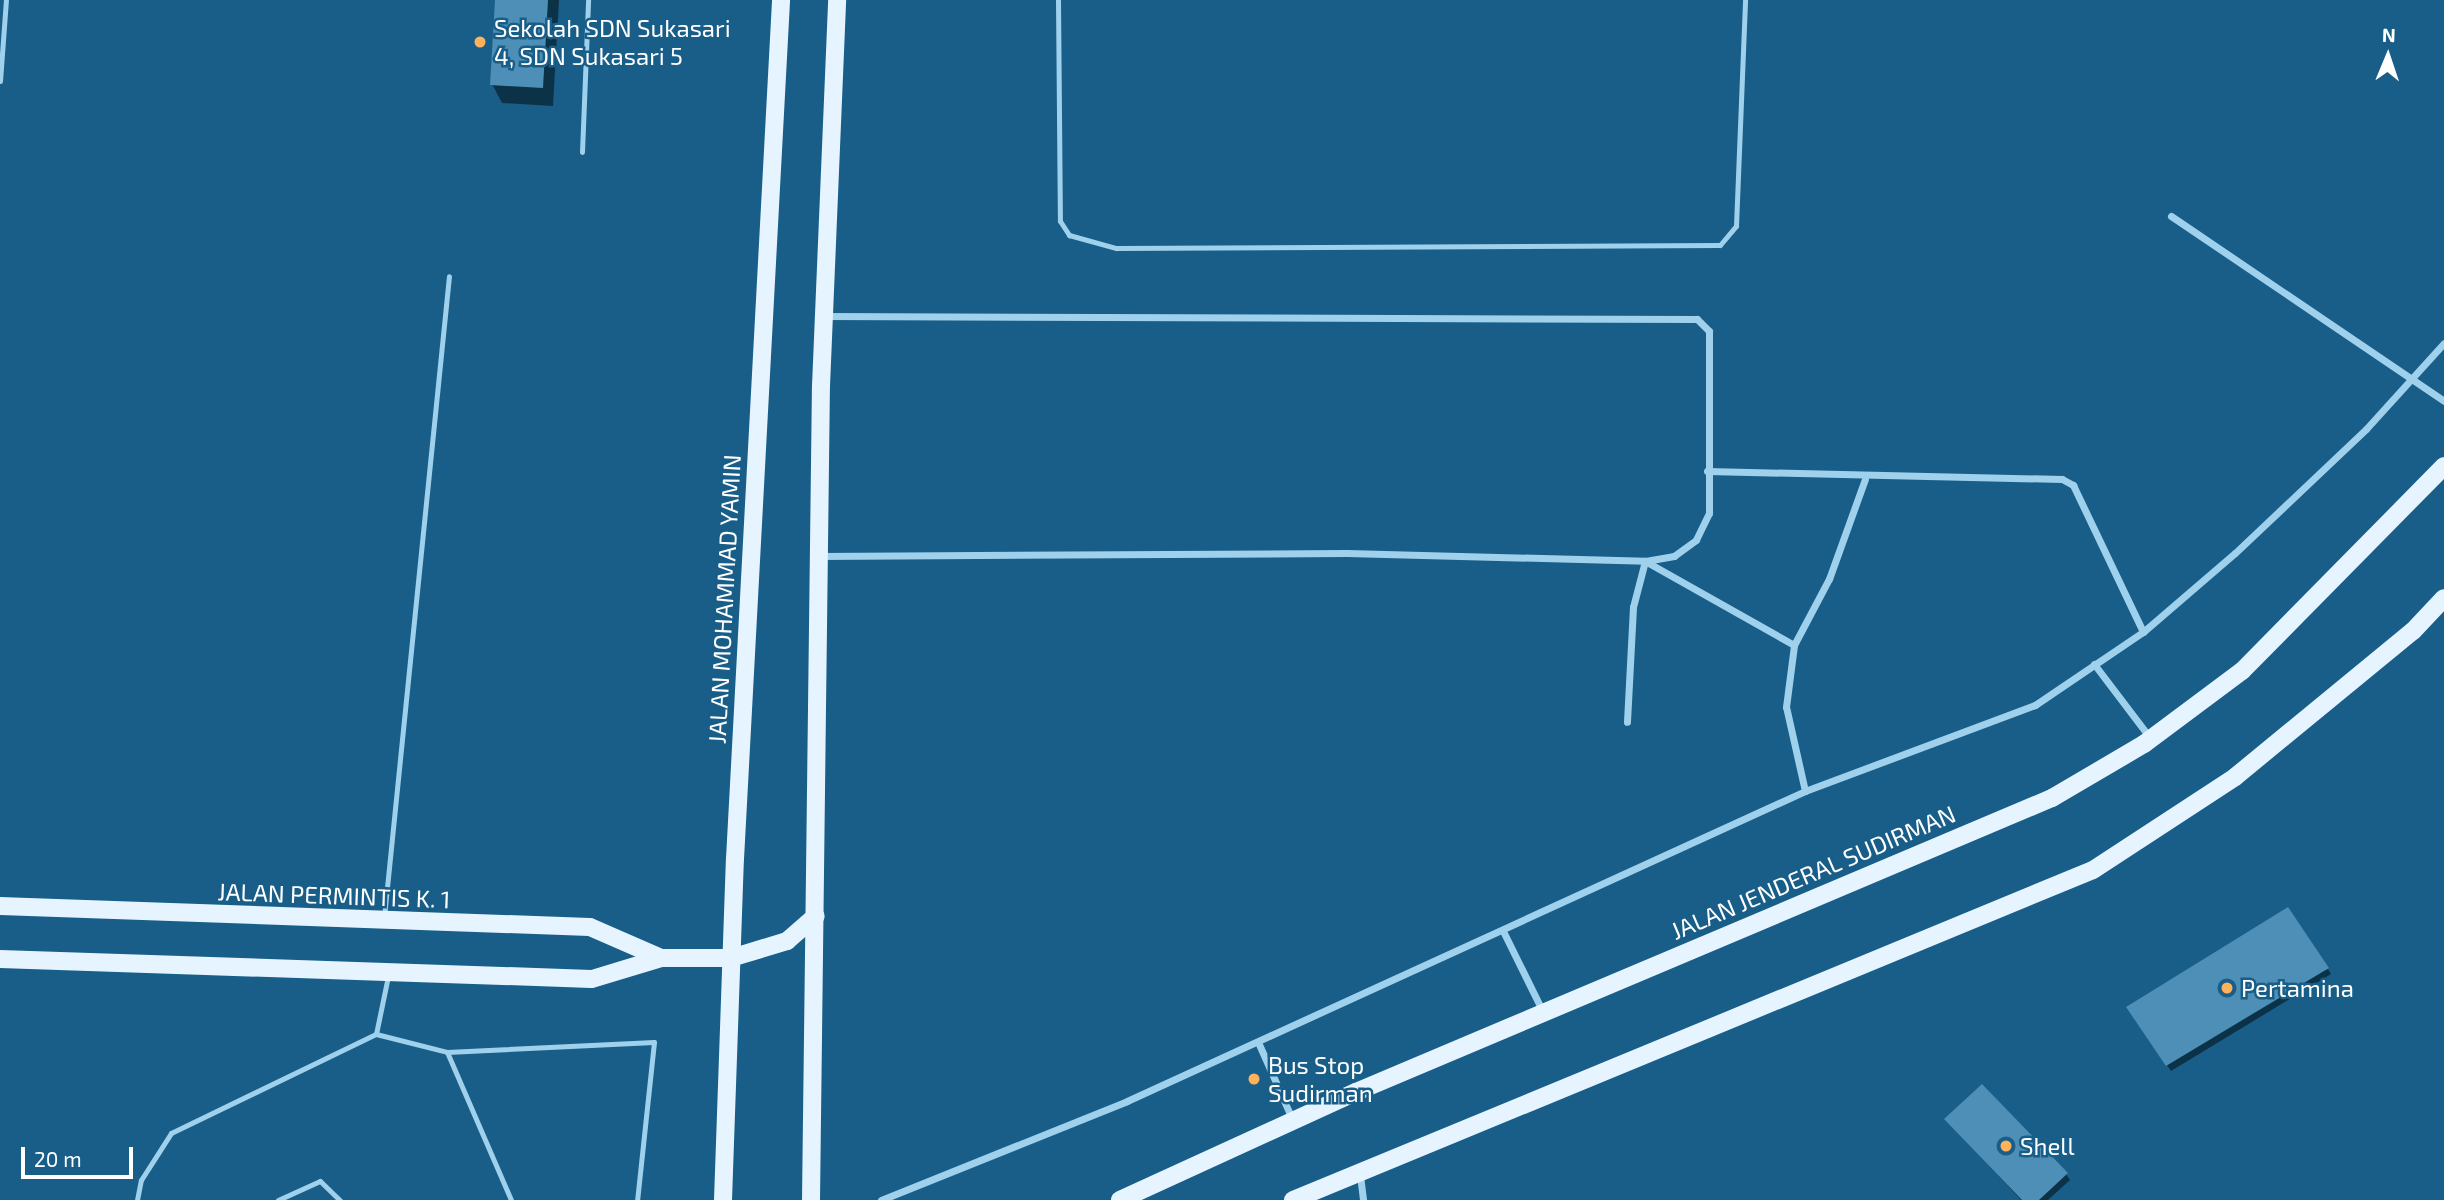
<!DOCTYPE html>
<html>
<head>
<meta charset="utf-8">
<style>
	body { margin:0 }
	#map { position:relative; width:2444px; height:1200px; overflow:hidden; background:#185e88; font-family:"Exo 2",sans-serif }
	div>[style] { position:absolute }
	.shadow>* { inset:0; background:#0007 }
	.building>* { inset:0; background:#4d8fb6 }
	.service>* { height:5px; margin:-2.5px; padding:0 2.5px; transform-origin:2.5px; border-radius:2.5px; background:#9fd1ed }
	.minor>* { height:7px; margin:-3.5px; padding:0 3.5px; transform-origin:3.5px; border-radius:3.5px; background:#9fd1ed }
	.primary>* { height:18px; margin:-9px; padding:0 9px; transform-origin:9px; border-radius:9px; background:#e6f4ff }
	.dots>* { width:19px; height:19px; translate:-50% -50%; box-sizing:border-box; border:4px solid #185e88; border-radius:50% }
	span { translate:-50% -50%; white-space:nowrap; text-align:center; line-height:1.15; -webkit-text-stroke:5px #185e88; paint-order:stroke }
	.poi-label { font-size:24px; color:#fff }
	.left { translate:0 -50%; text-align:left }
	.street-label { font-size:24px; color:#fff }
	.north { position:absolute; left:2353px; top:21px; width:70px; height:70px; -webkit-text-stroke:5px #185e88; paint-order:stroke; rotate:2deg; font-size:19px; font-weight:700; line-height:28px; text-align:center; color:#fff }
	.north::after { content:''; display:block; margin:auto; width:24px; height:32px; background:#fff; clip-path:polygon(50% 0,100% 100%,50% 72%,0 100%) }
	.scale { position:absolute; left:21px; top:1147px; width:112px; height:32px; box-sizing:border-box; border:4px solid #fff; border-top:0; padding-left:9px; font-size:21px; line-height:24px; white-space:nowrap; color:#fff; -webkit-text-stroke:5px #185e88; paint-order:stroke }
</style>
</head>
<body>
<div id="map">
	<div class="shadow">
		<i style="clip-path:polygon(497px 0,559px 0,553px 106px,502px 103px,492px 84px)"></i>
		<i style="clip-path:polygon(2328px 969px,2331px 974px,2171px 1071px,2132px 1014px)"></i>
		<i style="clip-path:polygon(1946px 1119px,2066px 1174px,2070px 1180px,2048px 1200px,2021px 1200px)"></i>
	</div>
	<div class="building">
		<i style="clip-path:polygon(495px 0,548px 0,543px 88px,490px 85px)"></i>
		<i style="clip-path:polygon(2288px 907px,2329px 968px,2166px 1066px,2126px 1007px)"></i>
		<i style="clip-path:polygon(1982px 1084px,2068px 1173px,2039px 1200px,2022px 1200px,1944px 1119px)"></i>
	</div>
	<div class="service">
		<i style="left:1058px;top:0;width:221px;rotate:89.5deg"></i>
		<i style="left:1060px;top:221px;width:17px;rotate:57deg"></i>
		<i style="left:1069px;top:235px;width:49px;rotate:15.5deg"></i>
		<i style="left:1116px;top:248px;width:604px;rotate:-0.28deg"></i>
		<i style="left:1720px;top:245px;width:25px;rotate:-50deg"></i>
		<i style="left:1736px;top:226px;width:226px;rotate:-87.7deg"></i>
		<i style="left:0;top:81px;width:81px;rotate:-85.8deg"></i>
		<i style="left:582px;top:152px;width:152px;rotate:-87.7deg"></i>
		<i style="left:384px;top:917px;width:644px;rotate:-84.21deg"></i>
		<i style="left:376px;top:1034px;width:73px;rotate:14.2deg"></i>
		<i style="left:447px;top:1052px;width:207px;rotate:-2.8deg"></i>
		<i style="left:654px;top:1042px;width:159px;rotate:96.1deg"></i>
		<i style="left:447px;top:1052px;width:161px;rotate:66.6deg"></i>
		<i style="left:137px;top:1200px;width:20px;rotate:-79deg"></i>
		<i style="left:141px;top:1180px;width:56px;rotate:-57.4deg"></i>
		<i style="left:171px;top:1133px;width:228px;rotate:-25.8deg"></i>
		<i style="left:376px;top:1034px;width:59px;rotate:-78.3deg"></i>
		<i style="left:278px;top:1200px;width:46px;rotate:-24.3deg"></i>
		<i style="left:320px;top:1181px;width:28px;rotate:44deg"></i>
	</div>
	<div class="minor">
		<i style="left:2171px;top:216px;width:330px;rotate:34.1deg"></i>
		<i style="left:824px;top:316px;width:873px;rotate:0.2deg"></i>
		<i style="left:1697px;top:319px;width:17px;rotate:45deg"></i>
		<i style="left:1709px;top:331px;width:182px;rotate:90deg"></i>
		<i style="left:1709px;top:513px;width:30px;rotate:116deg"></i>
		<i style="left:1696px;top:540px;width:27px;rotate:144deg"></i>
		<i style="left:1674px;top:556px;width:29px;rotate:170deg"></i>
		<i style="left:1707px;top:471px;width:355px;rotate:1.3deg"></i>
		<i style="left:2062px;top:479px;width:13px;rotate:29deg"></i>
		<i style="left:2073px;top:485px;width:163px;rotate:64.5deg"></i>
		<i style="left:819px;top:556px;width:528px;rotate:-0.33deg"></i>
		<i style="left:1347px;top:553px;width:298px;rotate:1.5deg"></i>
		<i style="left:1645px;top:561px;width:48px;rotate:104.6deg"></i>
		<i style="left:1633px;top:607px;width:115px;rotate:93deg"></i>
		<i style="left:1645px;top:561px;width:171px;rotate:29.4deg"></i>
		<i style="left:2094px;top:664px;width:94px;rotate:52.8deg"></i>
		<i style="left:1805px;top:791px;width:86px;rotate:-102.7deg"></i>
		<i style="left:1786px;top:707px;width:63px;rotate:-82.6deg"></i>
		<i style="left:1794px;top:645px;width:75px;rotate:-62.1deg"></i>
		<i style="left:1829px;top:579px;width:106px;rotate:-70.2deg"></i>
		<i style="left:1503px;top:931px;width:90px;rotate:63.7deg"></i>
		<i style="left:1258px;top:1042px;width:86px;rotate:66.1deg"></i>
		<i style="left:1360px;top:1175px;width:25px;rotate:83deg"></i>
		<i style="left:881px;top:1200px;width:265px;rotate:-21.9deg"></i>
		<i style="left:1127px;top:1101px;width:746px;rotate:-24.57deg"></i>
		<i style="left:1805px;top:791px;width:246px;rotate:-20.5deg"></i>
		<i style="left:2035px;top:705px;width:130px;rotate:-34.1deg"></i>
		<i style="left:2143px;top:632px;width:121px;rotate:-40.7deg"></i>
		<i style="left:2235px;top:553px;width:180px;rotate:-43.4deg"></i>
		<i style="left:2366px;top:429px;width:116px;rotate:-47.8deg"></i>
	</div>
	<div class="primary">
		<i style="left:0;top:906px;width:590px;rotate:2.04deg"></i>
		<i style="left:590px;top:927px;width:77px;rotate:23.6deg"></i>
		<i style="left:0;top:959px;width:592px;rotate:1.93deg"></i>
		<i style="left:592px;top:979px;width:72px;rotate:-16.9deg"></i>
		<i style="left:661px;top:958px;width:70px"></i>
		<i style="left:731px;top:958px;width:59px;rotate:-16.9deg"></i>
		<i style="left:787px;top:941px;width:38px;rotate:-41deg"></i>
		<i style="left:723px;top:1200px;width:341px;rotate:-88deg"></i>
		<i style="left:735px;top:859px;width:860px;rotate:-86.93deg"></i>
		<i style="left:811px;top:1200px;width:814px;rotate:-89.3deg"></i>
		<i style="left:821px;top:386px;width:386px;rotate:-87.6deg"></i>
		<i style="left:1120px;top:1200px;width:260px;rotate:-24.6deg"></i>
		<i style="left:1356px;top:1092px;width:756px;rotate:-22.9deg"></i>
		<i style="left:2052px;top:798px;width:107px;rotate:-30.4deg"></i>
		<i style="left:2144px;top:744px;width:122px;rotate:-36.7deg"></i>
		<i style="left:2242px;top:671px;width:288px;rotate:-45.4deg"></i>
		<i style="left:1293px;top:1200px;width:865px;rotate:-22.42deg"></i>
		<i style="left:2093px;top:870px;width:170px;rotate:-33.2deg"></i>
		<i style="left:2235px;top:777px;width:230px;rotate:-39.4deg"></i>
		<i style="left:2413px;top:631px;width:45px;rotate:-46.8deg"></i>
	</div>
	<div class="dots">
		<i style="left:480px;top:42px;background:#ffb15c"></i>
		<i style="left:2227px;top:988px;background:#ffb15c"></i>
		<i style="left:1254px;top:1079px;background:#ffb15c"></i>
		<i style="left:2006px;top:1146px;background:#ffb15c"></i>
	</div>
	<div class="poi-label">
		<span class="left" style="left:494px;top:42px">Sekolah SDN Sukasari<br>4, SDN Sukasari 5</span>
		<span class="left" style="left:2241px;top:988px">Pertamina</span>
		<span class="left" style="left:1268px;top:1079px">Bus Stop<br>Sudirman</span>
		<span class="left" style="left:2020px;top:1146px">Shell</span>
	</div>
	<div class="street-label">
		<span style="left:724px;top:599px;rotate:-87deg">JALAN MOHAMMAD YAMIN</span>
		<span style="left:1813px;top:872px;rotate:-23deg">JALAN JENDERAL SUDIRMAN</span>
		<span style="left:334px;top:895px;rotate:2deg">JALAN PERMINTIS K. 1</span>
	</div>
	<div class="north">N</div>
	<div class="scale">20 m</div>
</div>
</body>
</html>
